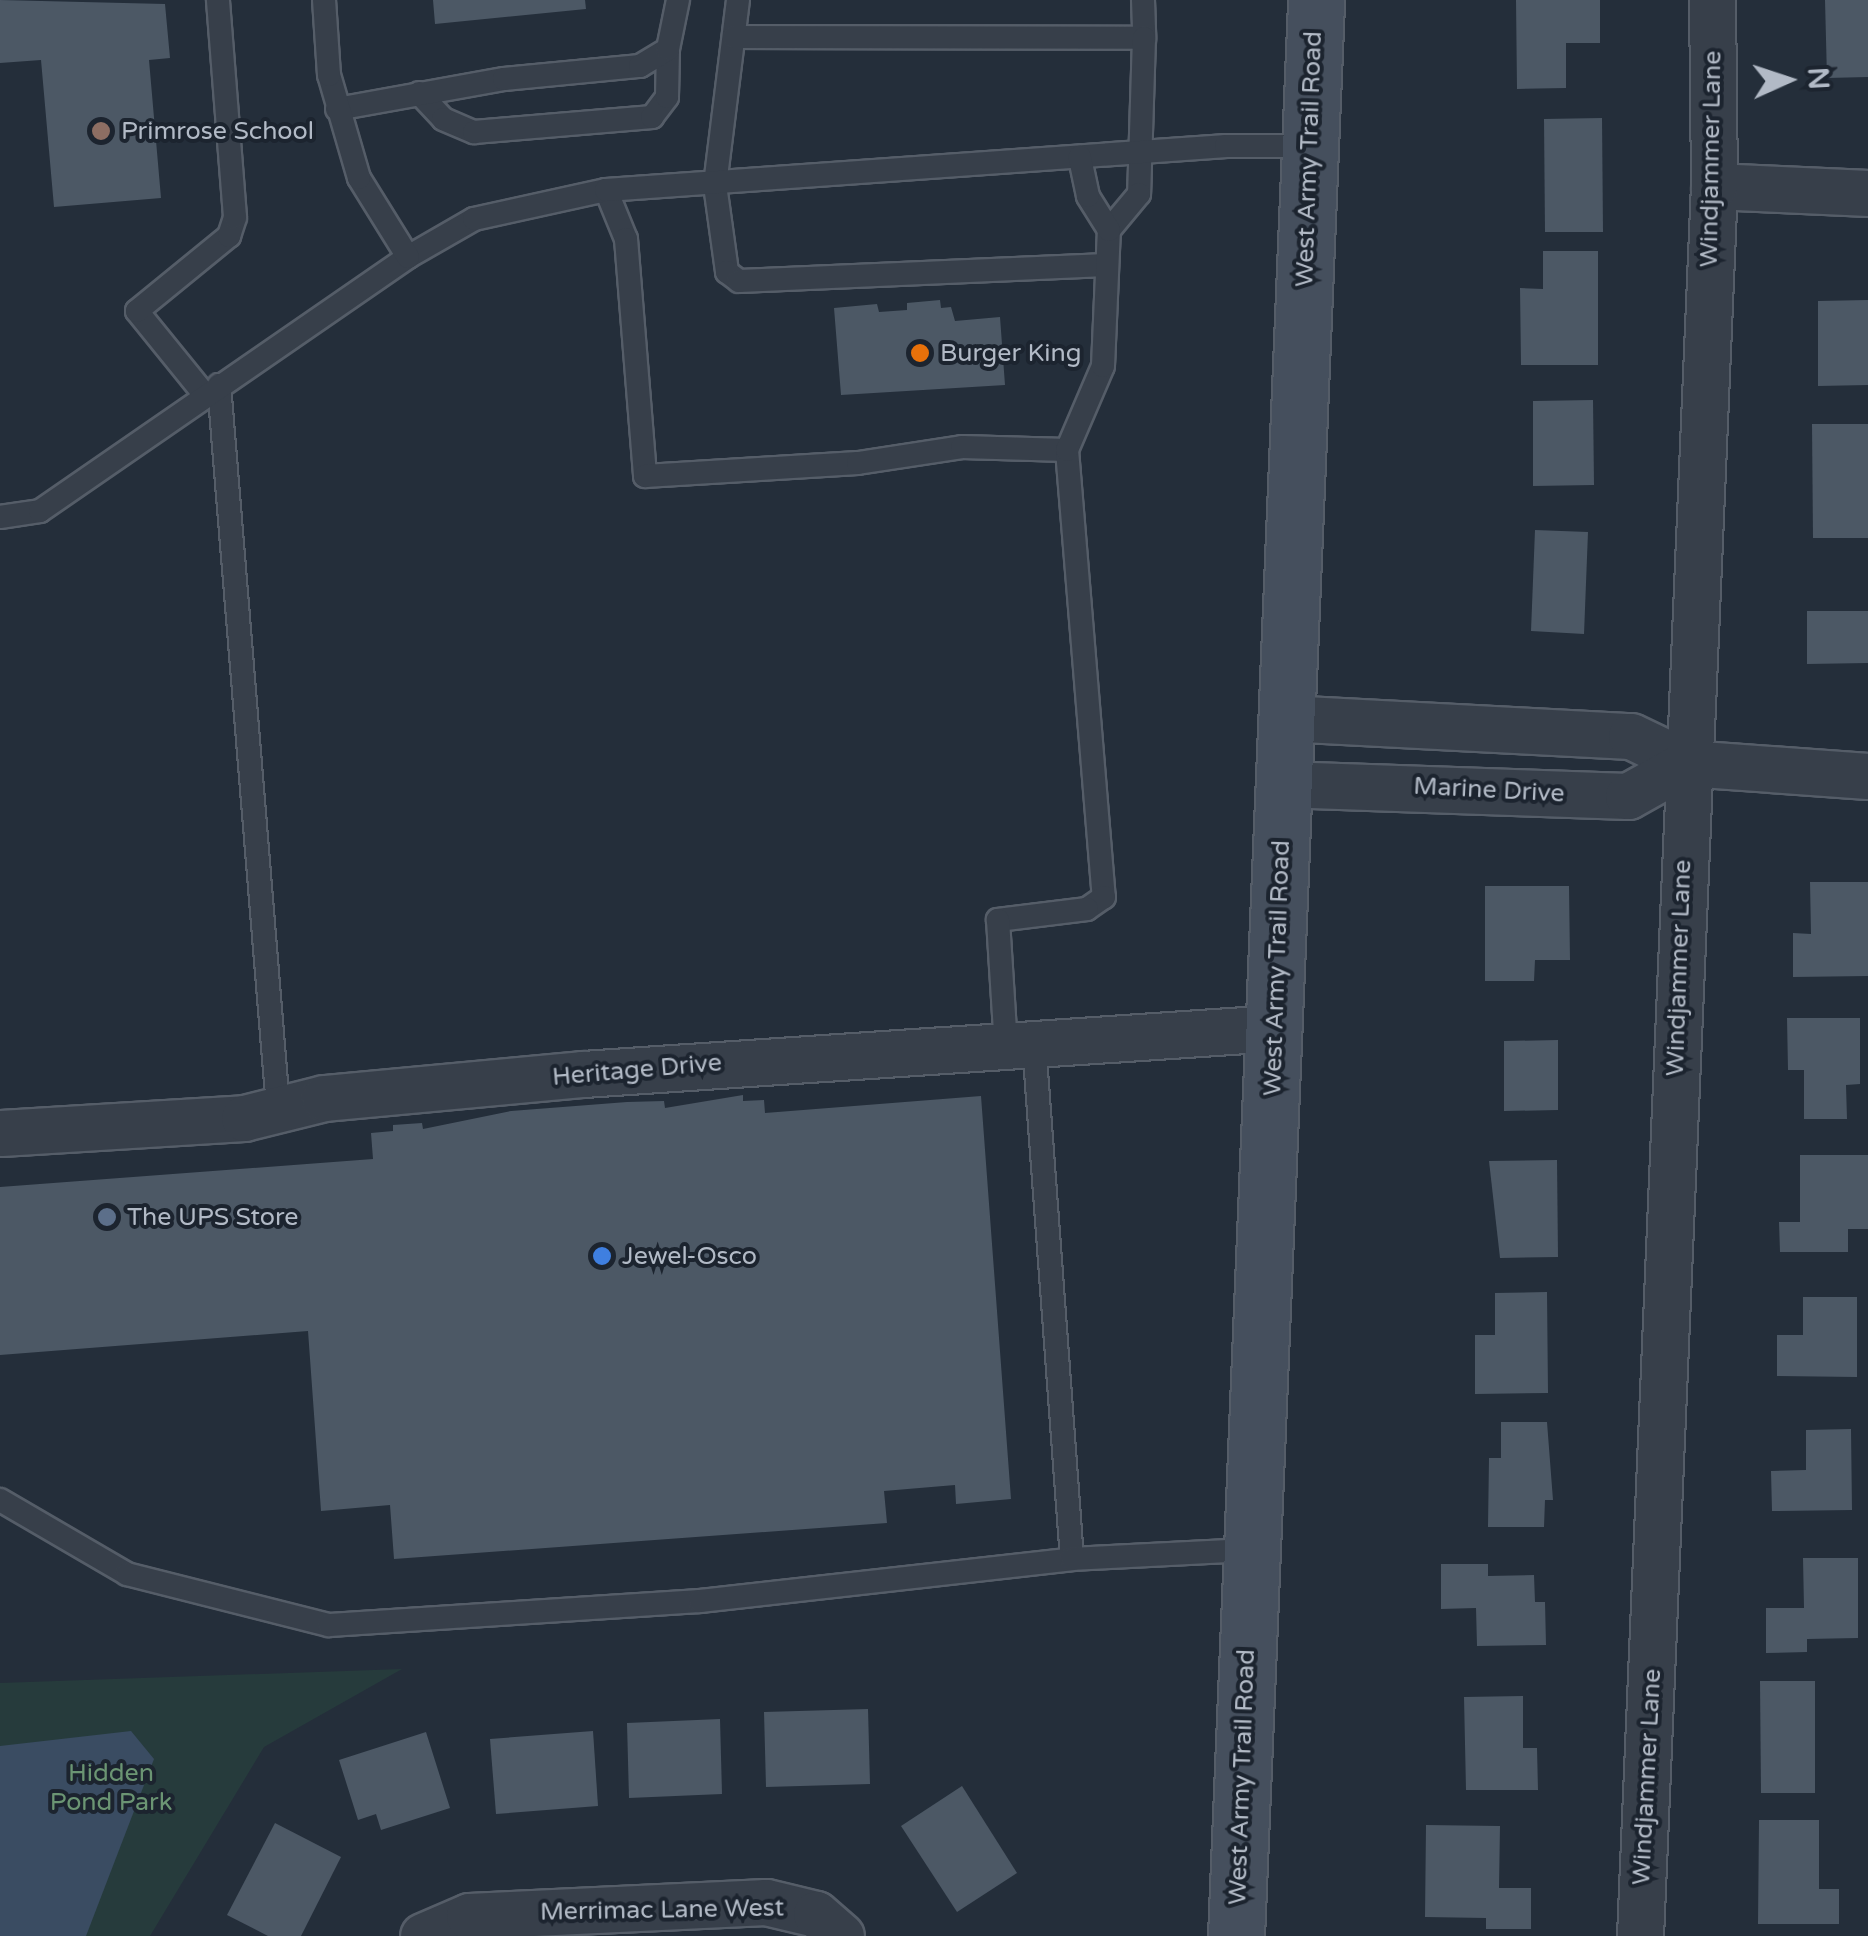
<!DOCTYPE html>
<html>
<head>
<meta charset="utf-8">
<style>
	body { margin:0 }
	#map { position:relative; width:1868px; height:1936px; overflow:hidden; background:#242e3a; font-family:"Varela Round",sans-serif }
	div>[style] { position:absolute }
	.green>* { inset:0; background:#263b3c }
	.water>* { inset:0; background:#3a4c62 }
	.building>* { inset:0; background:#4c5865 }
	.roads { filter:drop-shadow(2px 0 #555d68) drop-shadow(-2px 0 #555d68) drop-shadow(0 2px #555d68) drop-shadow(0 -2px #555d68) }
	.service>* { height:22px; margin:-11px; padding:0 11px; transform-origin:11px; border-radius:11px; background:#373f4a }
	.minor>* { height:45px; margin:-22.5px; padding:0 22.5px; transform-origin:22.5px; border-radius:22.5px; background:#373f4a }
	.secondary>* { height:55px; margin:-27.5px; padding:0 27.5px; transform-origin:27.5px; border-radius:27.5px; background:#454f5d }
	.dots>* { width:28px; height:28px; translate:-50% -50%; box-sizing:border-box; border:5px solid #1c242f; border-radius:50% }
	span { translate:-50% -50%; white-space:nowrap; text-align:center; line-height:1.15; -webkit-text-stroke:8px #1c242f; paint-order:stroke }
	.poi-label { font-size:25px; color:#b2bac6 }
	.left { translate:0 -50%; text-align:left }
	.street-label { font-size:25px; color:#b2bac6 }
	.park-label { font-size:25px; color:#6b9573 }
	.north { position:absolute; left:1738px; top:30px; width:100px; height:100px; -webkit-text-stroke:8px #1c242f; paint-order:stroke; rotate:87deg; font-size:28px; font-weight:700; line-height:40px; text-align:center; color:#b2bac6 }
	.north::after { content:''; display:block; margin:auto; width:35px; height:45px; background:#b2bac6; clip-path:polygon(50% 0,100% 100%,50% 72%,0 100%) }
</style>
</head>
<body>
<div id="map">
	<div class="green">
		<i style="clip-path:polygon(402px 1669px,264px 1747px,150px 1936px,0 1936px,0 1683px)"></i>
	</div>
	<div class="water">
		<i style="clip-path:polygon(131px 1731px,154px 1759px,86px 1936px,0 1936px,0 1746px)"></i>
	</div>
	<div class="building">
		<i style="clip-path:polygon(0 0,165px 4px,170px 58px,149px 60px,161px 198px,54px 207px,41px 60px,0 63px)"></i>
		<i style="clip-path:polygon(433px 0,585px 0,586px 9px,435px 24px)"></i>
		<i style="clip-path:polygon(1516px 0,1600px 0,1600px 43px,1566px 43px,1566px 88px,1517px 89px)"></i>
		<i style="clip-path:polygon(1825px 0,1868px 0,1868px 77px,1827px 78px)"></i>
		<i style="clip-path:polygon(1602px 118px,1603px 232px,1545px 232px,1544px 119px)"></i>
		<i style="clip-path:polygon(1543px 251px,1598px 251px,1598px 365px,1521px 365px,1520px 288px,1543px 289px)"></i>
		<i style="clip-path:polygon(940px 300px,941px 308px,951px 307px,955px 321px,1000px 317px,1005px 385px,841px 395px,834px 308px,877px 304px,879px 312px,907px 310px,907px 303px)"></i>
		<i style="clip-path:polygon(1868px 300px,1868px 385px,1818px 386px,1818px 301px)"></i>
		<i style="clip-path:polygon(1593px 400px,1594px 485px,1533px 486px,1533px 401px)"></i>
		<i style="clip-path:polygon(1812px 424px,1868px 424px,1868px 538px,1813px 538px)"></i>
		<i style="clip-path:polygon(1535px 530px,1588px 532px,1584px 634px,1531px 631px)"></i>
		<i style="clip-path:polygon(1807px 611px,1868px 611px,1868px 663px,1807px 664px)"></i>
		<i style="clip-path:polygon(1810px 882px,1868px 882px,1868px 976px,1793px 977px,1793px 933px,1811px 934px)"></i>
		<i style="clip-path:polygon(1485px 886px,1569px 886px,1570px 960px,1535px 960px,1534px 981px,1485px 981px)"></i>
		<i style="clip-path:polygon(1787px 1018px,1860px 1018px,1860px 1084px,1846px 1085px,1847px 1119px,1804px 1119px,1804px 1070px,1788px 1070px)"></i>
		<i style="clip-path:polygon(1558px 1040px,1558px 1110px,1504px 1111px,1504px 1041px)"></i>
		<i style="clip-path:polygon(743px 1095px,743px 1101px,764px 1100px,765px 1113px,981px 1096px,1011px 1499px,956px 1504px,955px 1485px,884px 1491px,887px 1523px,394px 1559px,390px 1505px,321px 1511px,308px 1331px,0 1355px,0 1187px,373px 1159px,371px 1133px,393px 1131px,393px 1125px,422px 1123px,423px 1129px,511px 1111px,627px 1102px,664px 1101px,665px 1108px)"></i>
		<i style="clip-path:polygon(1800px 1155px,1868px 1155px,1868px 1229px,1848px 1229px,1848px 1252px,1780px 1252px,1779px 1222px,1800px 1222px)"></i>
		<i style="clip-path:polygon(1557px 1160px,1558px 1257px,1500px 1258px,1489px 1161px)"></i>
		<i style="clip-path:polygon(1547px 1292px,1548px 1393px,1475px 1394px,1475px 1335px,1495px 1335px,1495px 1293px)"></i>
		<i style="clip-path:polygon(1803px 1297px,1857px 1297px,1857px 1377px,1777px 1376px,1777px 1335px,1803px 1335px)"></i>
		<i style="clip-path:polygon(1501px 1422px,1547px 1422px,1553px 1500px,1545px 1500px,1544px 1527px,1488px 1527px,1489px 1458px,1501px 1458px)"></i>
		<i style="clip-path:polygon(1851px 1429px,1852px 1510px,1772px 1511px,1771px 1471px,1806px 1470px,1806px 1430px)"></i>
		<i style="clip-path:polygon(1803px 1558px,1858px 1558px,1858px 1638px,1807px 1639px,1807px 1652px,1766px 1653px,1766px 1608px,1804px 1608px)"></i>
		<i style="clip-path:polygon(1441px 1564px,1488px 1564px,1488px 1576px,1534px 1575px,1535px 1602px,1545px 1602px,1546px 1645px,1477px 1646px,1476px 1608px,1441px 1609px)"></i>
		<i style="clip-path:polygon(1760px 1681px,1815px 1681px,1815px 1793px,1761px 1793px)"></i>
		<i style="clip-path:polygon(1523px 1696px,1523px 1748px,1537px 1748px,1538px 1790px,1466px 1790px,1464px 1697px)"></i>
		<i style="clip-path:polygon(868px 1709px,870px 1784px,766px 1787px,764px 1712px)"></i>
		<i style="clip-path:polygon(720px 1719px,722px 1794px,629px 1798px,627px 1723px)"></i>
		<i style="clip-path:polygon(593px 1731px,598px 1806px,496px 1814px,490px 1739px)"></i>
		<i style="clip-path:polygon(426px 1732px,450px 1808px,381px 1830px,376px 1814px,358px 1820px,339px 1760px)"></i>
		<i style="clip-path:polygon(962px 1786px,1017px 1873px,957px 1912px,901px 1826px)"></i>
		<i style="clip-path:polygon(1759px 1820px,1819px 1820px,1819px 1889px,1839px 1889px,1839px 1924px,1758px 1924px)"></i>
		<i style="clip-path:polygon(275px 1823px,341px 1857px,301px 1936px,268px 1936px,227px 1915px)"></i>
		<i style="clip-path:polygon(1426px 1825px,1500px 1826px,1499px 1888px,1531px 1888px,1531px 1929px,1486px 1929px,1486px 1918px,1425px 1917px)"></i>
	</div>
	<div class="roads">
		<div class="service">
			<i style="left:738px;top:0;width:186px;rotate:97.1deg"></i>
			<i style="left:715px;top:185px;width:88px;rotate:82.1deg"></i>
			<i style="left:727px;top:272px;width:15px;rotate:37deg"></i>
			<i style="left:739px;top:281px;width:368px;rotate:-2.5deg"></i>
			<i style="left:1143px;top:0;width:38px;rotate:88deg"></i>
			<i style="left:734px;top:37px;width:410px;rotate:0.1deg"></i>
			<i style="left:1144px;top:38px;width:156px;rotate:91.8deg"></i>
			<i style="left:1139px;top:194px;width:47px;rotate:129.8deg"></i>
			<i style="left:419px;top:93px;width:35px;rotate:47deg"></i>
			<i style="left:443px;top:119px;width:34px;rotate:23deg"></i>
			<i style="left:474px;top:132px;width:179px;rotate:-4.8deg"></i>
			<i style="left:652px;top:117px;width:25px;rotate:-53deg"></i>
			<i style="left:667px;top:97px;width:48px;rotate:-88.8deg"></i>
			<i style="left:337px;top:109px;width:170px;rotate:-10.2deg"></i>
			<i style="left:504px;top:79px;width:137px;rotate:-5.5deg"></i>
			<i style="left:640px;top:66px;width:33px;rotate:-31deg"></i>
			<i style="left:668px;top:49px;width:50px;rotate:-78.5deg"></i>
			<i style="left:606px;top:190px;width:53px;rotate:67.8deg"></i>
			<i style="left:626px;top:239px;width:238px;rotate:85.4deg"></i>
			<i style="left:645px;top:476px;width:213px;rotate:-3.5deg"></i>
			<i style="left:858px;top:463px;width:105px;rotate:-8.7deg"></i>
			<i style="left:962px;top:447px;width:105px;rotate:1.6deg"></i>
			<i style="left:1067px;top:450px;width:449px;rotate:85.3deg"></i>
			<i style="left:1104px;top:897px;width:21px;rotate:145deg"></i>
			<i style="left:1087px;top:909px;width:90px;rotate:173deg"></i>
			<i style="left:998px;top:920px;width:126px;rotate:86.4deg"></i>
			<i style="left:408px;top:257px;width:76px;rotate:-29.9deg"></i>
			<i style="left:474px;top:219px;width:135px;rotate:-12.4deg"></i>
			<i style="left:606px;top:190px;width:622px;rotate:-4.06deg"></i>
			<i style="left:1226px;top:146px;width:83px"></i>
			<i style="left:219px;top:385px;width:725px;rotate:85.33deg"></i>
			<i style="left:205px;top:395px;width:108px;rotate:-129deg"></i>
			<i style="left:137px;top:311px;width:119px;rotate:-39.2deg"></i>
			<i style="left:229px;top:236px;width:20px;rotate:-72deg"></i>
			<i style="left:235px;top:217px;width:218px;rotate:-94.5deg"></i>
			<i style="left:1067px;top:450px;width:91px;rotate:-66.8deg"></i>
			<i style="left:1103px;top:366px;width:136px;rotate:-87.5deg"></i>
			<i style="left:1109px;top:230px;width:40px;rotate:-122deg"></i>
			<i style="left:1088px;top:196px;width:40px;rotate:-102deg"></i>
			<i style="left:0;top:517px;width:40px;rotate:-8.5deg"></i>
			<i style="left:40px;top:511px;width:447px;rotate:-34.6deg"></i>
			<i style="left:408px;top:257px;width:93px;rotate:-121.8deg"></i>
			<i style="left:359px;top:178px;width:107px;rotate:-106.2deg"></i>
			<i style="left:329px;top:75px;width:75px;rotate:-93.8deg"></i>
			<i style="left:1034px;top:1044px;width:516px;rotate:85.78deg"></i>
			<i style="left:0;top:1500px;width:147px;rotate:30.2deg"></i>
			<i style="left:127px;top:1574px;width:208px;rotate:14.2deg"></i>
			<i style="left:329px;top:1625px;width:372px;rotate:-3.7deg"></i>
			<i style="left:700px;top:1601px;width:374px;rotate:-6.4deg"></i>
			<i style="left:1072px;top:1559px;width:180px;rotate:-2.9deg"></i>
		</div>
		<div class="minor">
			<i style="left:1714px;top:186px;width:154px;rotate:2.6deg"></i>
			<i style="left:1285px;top:718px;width:346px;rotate:3deg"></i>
			<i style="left:1631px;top:736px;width:62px;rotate:25.7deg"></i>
			<i style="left:1687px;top:763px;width:181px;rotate:4.1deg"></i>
			<i style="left:1282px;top:784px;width:346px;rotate:2deg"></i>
			<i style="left:1628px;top:796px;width:68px;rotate:-29.2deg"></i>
			<i style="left:1px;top:1133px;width:243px;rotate:-3.5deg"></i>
			<i style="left:244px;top:1118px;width:82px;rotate:-14deg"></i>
			<i style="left:324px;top:1098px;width:260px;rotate:-5.3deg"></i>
			<i style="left:583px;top:1074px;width:695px;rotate:-3.8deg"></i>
			<i style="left:423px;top:1936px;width:50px;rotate:-23.5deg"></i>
			<i style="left:469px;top:1916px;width:297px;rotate:-2.7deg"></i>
			<i style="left:766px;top:1902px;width:51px;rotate:13.5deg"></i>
			<i style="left:816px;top:1914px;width:33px;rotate:41deg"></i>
			<i style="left:1640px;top:1936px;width:1752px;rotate:-87.58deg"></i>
			<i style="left:1714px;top:186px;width:186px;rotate:-90.6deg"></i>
		</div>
		<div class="secondary">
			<i style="left:1236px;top:1936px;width:1938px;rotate:-87.63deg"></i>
		</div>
	</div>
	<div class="dots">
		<i style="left:101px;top:131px;background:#8d6e63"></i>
		<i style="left:920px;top:353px;background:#e8710a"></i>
		<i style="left:107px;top:1217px;background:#5c6f8a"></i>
		<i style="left:602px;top:1256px;background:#3f7fe0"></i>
	</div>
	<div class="poi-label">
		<span class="left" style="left:121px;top:131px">Primrose School</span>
		<span class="left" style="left:940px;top:353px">Burger King</span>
		<span class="left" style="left:127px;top:1217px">The UPS Store</span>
		<span class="left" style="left:622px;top:1256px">Jewel-Osco</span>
	</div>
	<div class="street-label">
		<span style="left:1309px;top:159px;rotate:-88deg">West Army Trail Road</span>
		<span style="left:1711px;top:159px;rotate:-89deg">Windjammer Lane</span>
		<span style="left:1489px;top:790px;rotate:3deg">Marine Drive</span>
		<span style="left:1277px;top:968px;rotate:-88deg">West Army Trail Road</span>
		<span style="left:1679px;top:968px;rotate:-88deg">Windjammer Lane</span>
		<span style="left:637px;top:1070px;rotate:-5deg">Heritage Drive</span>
		<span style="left:1242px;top:1777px;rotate:-88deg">West Army Trail Road</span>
		<span style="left:1647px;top:1777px;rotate:-87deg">Windjammer Lane</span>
		<span style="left:662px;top:1910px;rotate:-1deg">Merrimac Lane West</span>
	</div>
	<div class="park-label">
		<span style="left:111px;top:1788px">Hidden<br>Pond Park</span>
	</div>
	<div class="north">N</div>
</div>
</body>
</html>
